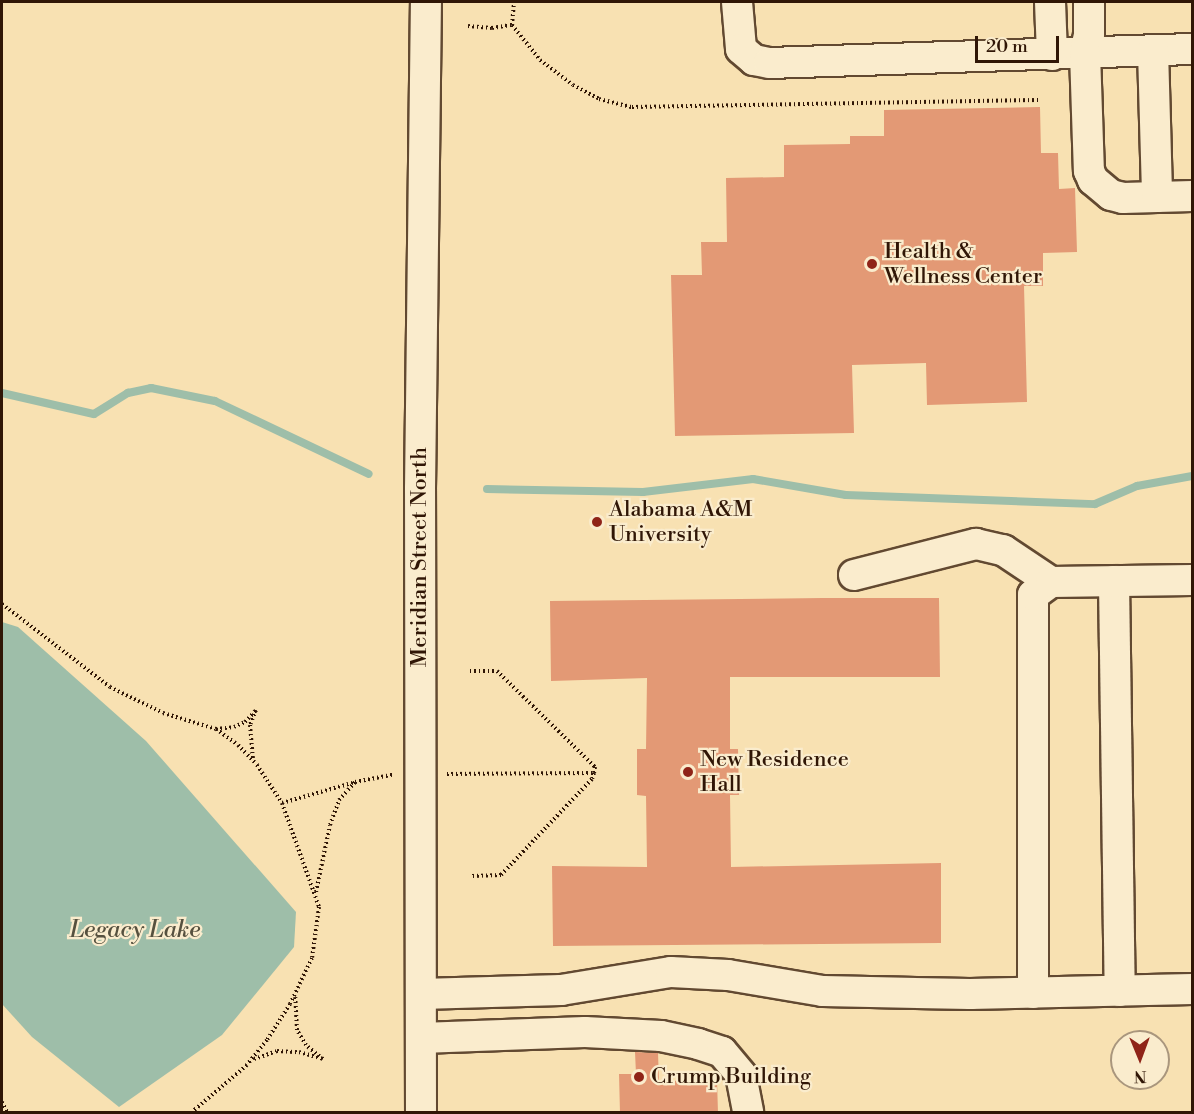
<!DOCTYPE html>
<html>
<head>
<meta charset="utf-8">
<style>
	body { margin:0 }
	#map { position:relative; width:1194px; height:1114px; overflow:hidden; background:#f8e1b2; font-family:"Libre Bodoni",serif }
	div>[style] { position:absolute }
	.water>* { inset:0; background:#9ebea9 }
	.stream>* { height:8px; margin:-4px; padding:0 4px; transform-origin:4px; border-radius:4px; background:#9ebea9 }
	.building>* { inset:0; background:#e39975 }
	.path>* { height:4px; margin-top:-2px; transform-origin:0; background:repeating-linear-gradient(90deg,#301606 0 1.5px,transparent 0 4.5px) }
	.roads { filter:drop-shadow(2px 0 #624931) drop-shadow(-2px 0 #624931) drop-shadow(0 2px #624931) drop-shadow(0 -2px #624931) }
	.minor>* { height:30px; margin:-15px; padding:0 15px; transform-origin:15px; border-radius:15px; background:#faeccd }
	.dots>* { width:16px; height:16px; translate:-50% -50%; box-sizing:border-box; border:3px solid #faeccd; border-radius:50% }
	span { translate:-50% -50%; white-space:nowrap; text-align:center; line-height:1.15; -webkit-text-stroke:4.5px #faeccd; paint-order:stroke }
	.poi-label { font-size:22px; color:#301606 }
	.left { translate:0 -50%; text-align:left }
	.street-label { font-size:22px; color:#301606 }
	.water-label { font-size:24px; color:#56513f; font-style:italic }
	.frame { position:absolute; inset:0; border:3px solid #301606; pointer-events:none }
	.north { position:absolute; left:1110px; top:1030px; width:60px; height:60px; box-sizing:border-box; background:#faeccd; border:2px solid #a9967d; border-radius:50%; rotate:179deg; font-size:16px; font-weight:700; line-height:24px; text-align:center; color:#301606 }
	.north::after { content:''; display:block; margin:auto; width:21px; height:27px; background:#8f2418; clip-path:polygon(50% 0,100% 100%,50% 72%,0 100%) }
	.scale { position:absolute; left:975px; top:36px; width:84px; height:27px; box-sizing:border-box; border:3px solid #301606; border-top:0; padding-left:8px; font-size:18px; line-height:21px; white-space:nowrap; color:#301606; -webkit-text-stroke:4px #faeccd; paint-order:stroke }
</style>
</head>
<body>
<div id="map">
	<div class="water">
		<i style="clip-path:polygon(2px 622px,18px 627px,146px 741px,296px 912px,294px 947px,222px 1035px,119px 1107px,32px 1037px,2px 1004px)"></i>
	</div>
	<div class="stream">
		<i style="left:2px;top:393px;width:94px;rotate:12.9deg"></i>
		<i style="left:94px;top:414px;width:40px;rotate:-32deg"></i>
		<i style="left:128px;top:393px;width:24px;rotate:-12deg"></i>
		<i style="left:151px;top:388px;width:65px;rotate:11.5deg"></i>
		<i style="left:215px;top:401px;width:170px;rotate:25.4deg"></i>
		<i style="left:487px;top:489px;width:156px;rotate:1.1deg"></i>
		<i style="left:643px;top:492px;width:111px;rotate:-6.7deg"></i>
		<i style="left:753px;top:479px;width:94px;rotate:9.8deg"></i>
		<i style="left:846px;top:495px;width:249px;rotate:2.1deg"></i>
		<i style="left:1095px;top:504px;width:46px;rotate:-23.2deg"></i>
		<i style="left:1137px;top:486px;width:56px;rotate:-10.3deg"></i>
	</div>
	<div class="building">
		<i style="clip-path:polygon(1040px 107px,1041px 153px,1058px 153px,1059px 189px,1075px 188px,1077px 252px,1043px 253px,1043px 286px,1024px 286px,1027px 402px,927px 405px,926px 363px,852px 365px,854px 433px,675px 436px,671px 275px,702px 275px,701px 242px,727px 242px,726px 178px,784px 177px,784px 145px,850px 144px,850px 136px,884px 136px,884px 110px)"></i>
		<i style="clip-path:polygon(823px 598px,939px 598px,940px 677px,730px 677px,730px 749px,738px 749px,739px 795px,730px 795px,731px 867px,941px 863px,941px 943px,553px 946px,552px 866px,647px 867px,646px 796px,637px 795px,637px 749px,646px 749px,647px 678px,551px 681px,550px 601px)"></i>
		<i style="clip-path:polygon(635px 1052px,658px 1053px,659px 1081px,717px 1080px,718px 1113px,620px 1113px,619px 1074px,636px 1074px)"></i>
	</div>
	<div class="path">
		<i style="left:512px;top:25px;width:23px;rotate:-85deg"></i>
		<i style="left:468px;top:26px;width:24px;rotate:5deg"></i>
		<i style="left:492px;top:28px;width:20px;rotate:-9deg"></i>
		<i style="left:512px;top:25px;width:45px;rotate:51.3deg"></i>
		<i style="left:540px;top:60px;width:41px;rotate:37.1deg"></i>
		<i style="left:573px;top:85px;width:30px;rotate:28deg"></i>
		<i style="left:599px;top:99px;width:34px;rotate:14deg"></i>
		<i style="left:632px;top:107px;width:408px;rotate:-1deg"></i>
		<i style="left:2px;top:604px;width:136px;rotate:37.5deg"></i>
		<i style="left:110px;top:687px;width:59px;rotate:26.1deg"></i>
		<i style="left:163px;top:713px;width:55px;rotate:16.8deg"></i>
		<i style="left:216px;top:729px;width:27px;rotate:36deg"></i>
		<i style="left:238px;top:745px;width:28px;rotate:46deg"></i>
		<i style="left:257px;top:765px;width:45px;rotate:56.7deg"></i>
		<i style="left:282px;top:803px;width:110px;rotate:70.4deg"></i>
		<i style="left:319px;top:907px;width:51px;rotate:97.8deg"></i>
		<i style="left:312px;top:958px;width:51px;rotate:115.6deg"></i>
		<i style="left:290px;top:1004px;width:43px;rotate:122.6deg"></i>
		<i style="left:267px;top:1040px;width:32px;rotate:129deg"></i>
		<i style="left:247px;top:1065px;width:72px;rotate:139.5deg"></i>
		<i style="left:470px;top:671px;width:27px"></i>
		<i style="left:497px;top:671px;width:137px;rotate:44.4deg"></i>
		<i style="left:595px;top:767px;width:6px;rotate:99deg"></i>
		<i style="left:216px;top:729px;width:18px;rotate:-6deg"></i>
		<i style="left:234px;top:727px;width:12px;rotate:-24deg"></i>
		<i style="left:245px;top:722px;width:16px;rotate:-47deg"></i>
		<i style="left:256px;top:710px;width:16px;rotate:112deg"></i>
		<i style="left:250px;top:725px;width:35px;rotate:85deg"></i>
		<i style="left:447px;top:774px;width:147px;rotate:-0.4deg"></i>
		<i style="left:594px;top:773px;width:6px;rotate:108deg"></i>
		<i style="left:592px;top:779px;width:132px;rotate:133.5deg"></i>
		<i style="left:501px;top:875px;width:29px;rotate:178deg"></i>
		<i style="left:282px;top:803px;width:76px;rotate:-16deg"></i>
		<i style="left:355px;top:782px;width:38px;rotate:-11deg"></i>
		<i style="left:316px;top:892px;width:68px;rotate:-78.2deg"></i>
		<i style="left:330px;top:825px;width:27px;rotate:-70deg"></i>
		<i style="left:339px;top:800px;width:24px;rotate:-48deg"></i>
		<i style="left:254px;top:1059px;width:24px;rotate:-19deg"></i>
		<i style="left:277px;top:1051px;width:22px;rotate:3deg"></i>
		<i style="left:299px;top:1052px;width:25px;rotate:16deg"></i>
		<i style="left:323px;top:1059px;width:22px;rotate:-141deg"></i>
		<i style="left:306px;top:1045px;width:17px;rotate:-121deg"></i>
		<i style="left:297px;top:1030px;width:33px;rotate:-93deg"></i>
		<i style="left:2px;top:1102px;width:11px;rotate:63deg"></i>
	</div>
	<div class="roads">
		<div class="minor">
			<i style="left:737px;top:2px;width:47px;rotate:85.1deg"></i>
			<i style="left:741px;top:49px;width:17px;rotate:40deg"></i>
			<i style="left:754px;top:60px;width:15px;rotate:11deg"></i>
			<i style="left:769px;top:63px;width:423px;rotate:-1.9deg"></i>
			<i style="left:1050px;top:2px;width:53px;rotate:87.8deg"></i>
			<i style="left:1089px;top:2px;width:33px;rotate:90deg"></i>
			<i style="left:1089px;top:35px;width:18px;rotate:103deg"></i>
			<i style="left:1085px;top:53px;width:118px;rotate:88.1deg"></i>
			<i style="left:1089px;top:171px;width:10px;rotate:66deg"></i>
			<i style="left:1093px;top:180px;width:23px;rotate:40deg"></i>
			<i style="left:1111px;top:195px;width:12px;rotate:14deg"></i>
			<i style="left:1123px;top:198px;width:69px;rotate:-1.7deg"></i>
			<i style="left:1153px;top:50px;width:147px;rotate:88.4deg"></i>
			<i style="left:854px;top:575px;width:126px;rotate:-14.3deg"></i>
			<i style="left:976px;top:544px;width:28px;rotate:13deg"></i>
			<i style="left:1003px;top:550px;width:58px;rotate:33.7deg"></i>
			<i style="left:1114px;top:581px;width:410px;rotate:89.2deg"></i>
			<i style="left:1033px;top:993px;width:398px;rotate:-90deg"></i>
			<i style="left:1033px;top:595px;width:22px;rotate:-36deg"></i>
			<i style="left:1051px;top:582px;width:141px;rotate:-0.8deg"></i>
			<i style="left:421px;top:994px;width:140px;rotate:-1.6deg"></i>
			<i style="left:561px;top:990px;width:111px;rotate:-9.3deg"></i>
			<i style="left:671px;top:972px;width:57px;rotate:3deg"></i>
			<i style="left:728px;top:975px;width:96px;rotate:9.6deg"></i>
			<i style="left:823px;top:991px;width:147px;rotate:1.2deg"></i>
			<i style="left:970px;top:994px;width:222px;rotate:-1.3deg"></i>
			<i style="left:421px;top:1038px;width:164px;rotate:-2.1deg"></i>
			<i style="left:585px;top:1032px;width:76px;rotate:3deg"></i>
			<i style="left:661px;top:1036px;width:38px;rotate:12deg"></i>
			<i style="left:698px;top:1044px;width:25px;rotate:18deg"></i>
			<i style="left:722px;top:1052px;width:30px;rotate:50deg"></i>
			<i style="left:741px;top:1075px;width:38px;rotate:79deg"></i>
			<i style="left:421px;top:1112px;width:623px;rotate:-90.09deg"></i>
			<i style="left:420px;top:489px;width:487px;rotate:-89.3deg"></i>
		</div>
	</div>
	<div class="dots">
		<i style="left:872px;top:264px;background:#8f2418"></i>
		<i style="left:597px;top:522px;background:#8f2418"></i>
		<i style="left:688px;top:772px;background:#8f2418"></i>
		<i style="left:639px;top:1077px;background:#8f2418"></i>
	</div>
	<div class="poi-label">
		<span class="left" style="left:884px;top:264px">Health &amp;<br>Wellness Center</span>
		<span class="left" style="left:609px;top:522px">Alabama A&amp;M<br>University</span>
		<span class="left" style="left:700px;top:772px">New Residence<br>Hall</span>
		<span class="left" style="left:651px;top:1077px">Crump Building</span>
	</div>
	<div class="street-label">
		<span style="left:420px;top:557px;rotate:-90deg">Meridian Street North</span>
	</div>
	<div class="water-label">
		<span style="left:135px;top:931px">Legacy Lake</span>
	</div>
	<div class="frame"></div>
	<div class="north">N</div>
	<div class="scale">20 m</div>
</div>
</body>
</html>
